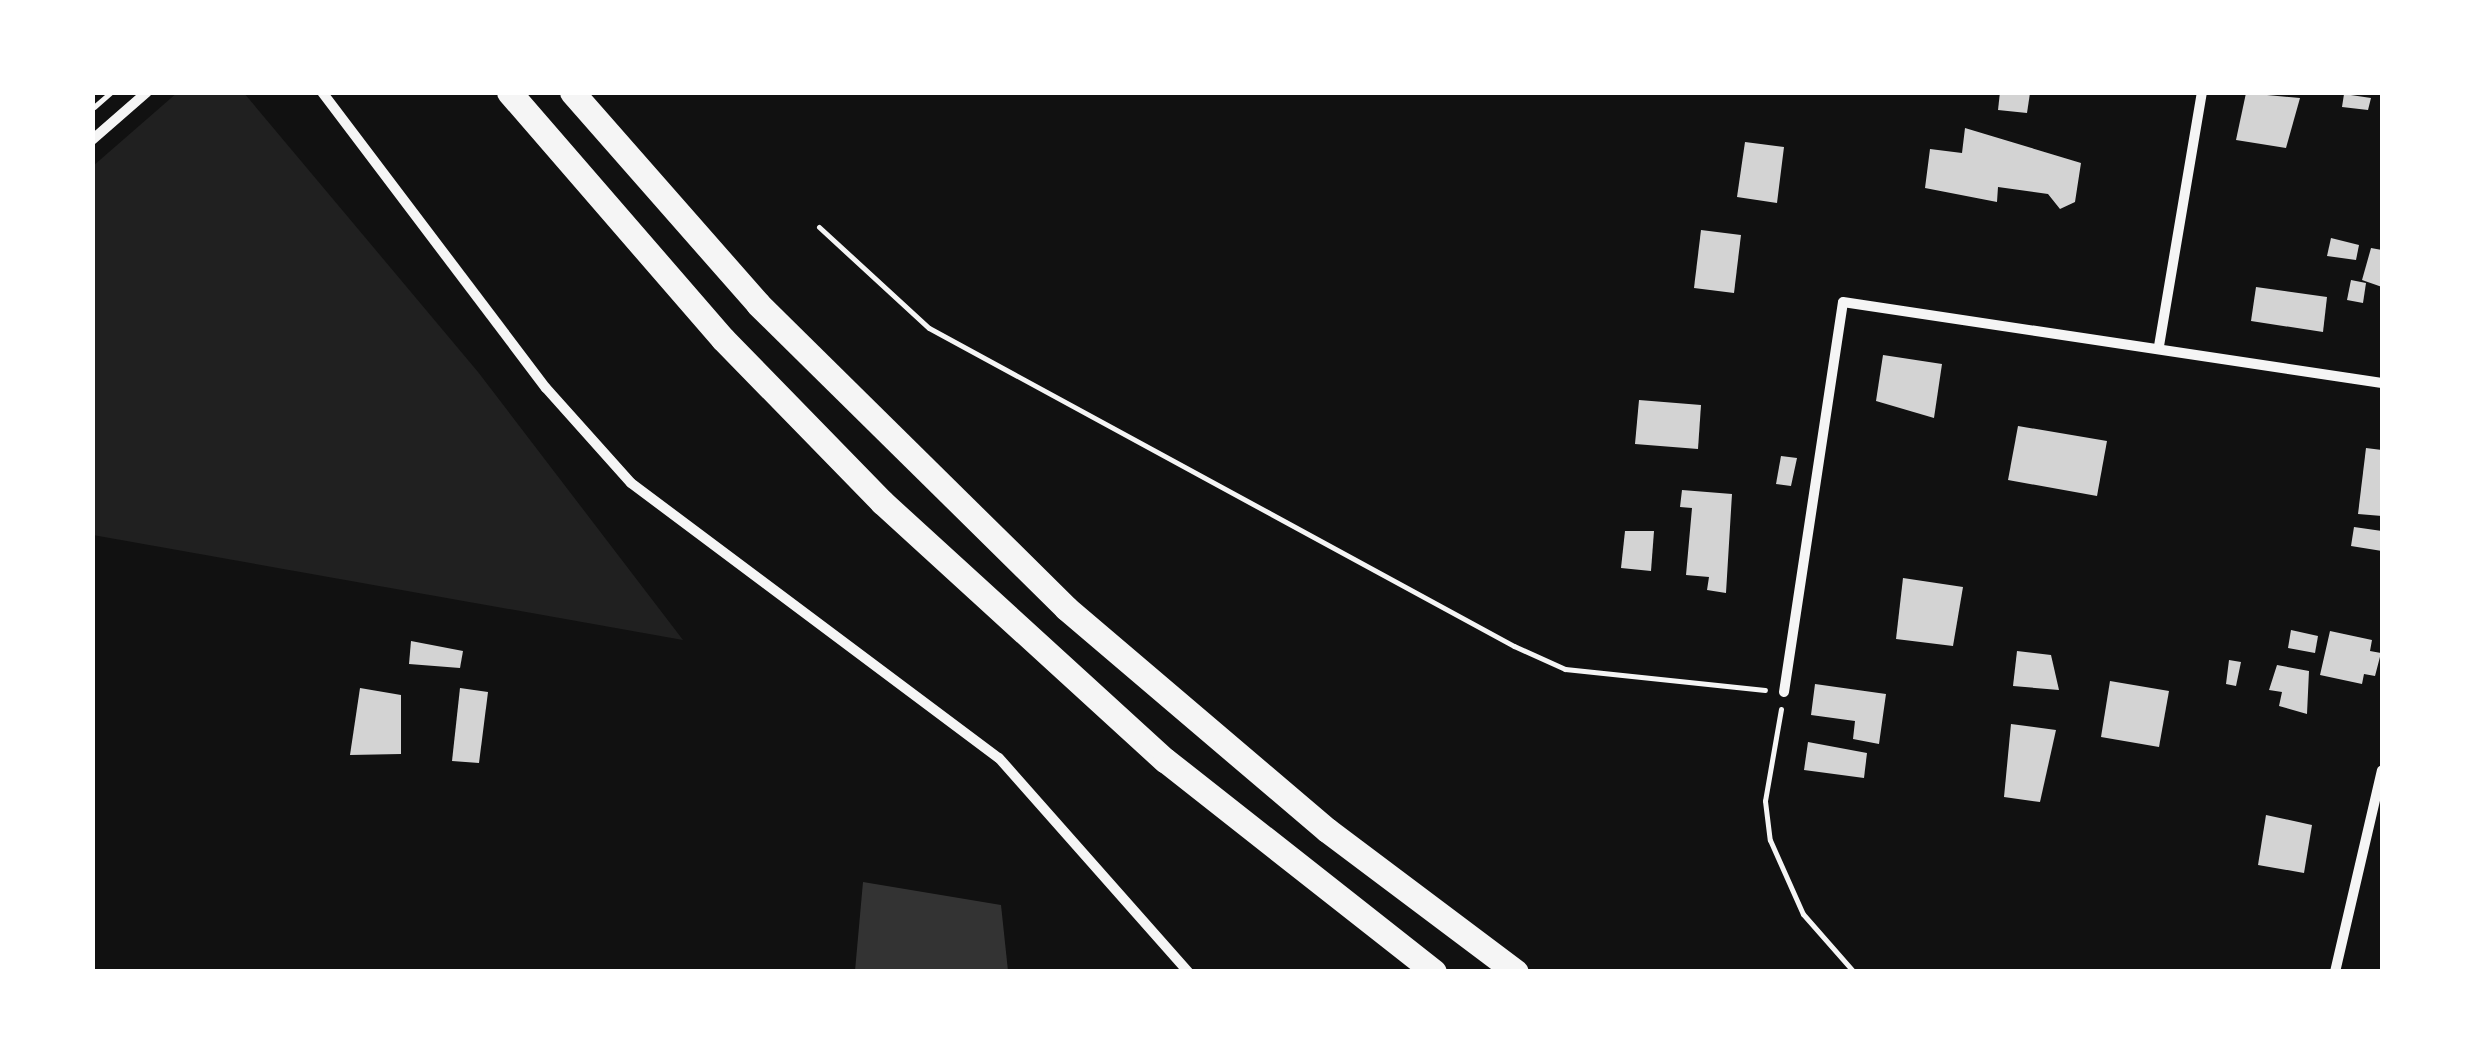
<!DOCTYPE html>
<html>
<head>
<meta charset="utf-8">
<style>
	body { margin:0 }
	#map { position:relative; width:2475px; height:1064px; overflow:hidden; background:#111; font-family:"DejaVu Sans",sans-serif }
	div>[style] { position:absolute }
	.green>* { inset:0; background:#202020 }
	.water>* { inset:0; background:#333 }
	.building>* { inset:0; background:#d3d3d3 }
	.path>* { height:5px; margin:-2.5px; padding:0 2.5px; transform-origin:2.5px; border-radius:2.5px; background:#f5f5f5 }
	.minor>* { height:10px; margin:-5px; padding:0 5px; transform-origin:5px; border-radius:5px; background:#f5f5f5 }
	.primary>* { height:25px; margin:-12.5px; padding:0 12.5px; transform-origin:12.5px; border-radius:12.5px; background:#f5f5f5 }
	span { translate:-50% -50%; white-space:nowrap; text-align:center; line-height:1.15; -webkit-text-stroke:8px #fff; paint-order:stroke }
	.frame { position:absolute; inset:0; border:95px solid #fff; pointer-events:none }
</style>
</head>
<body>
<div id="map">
	<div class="green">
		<i style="clip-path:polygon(178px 92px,244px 93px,478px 372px,683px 640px,93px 535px,93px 166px)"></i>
	</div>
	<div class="water">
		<i style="clip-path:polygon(863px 882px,1001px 905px,1008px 971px,855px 971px)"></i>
	</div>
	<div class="building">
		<i style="clip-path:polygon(2000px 92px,2030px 93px,2027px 113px,1998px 110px)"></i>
		<i style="clip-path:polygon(2246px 93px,2300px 98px,2286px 148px,2236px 140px)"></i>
		<i style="clip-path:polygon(2344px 94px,2371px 98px,2368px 110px,2342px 107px)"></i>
		<i style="clip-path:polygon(1965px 128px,2081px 163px,2075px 202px,2060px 209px,2048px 194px,1998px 187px,1997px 202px,1925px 188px,1930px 149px,1962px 153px)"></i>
		<i style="clip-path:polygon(1745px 142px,1784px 147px,1777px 203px,1737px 197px)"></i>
		<i style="clip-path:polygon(1701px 230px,1741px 235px,1734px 293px,1694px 288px)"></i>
		<i style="clip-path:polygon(2331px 238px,2359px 245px,2356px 260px,2327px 256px)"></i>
		<i style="clip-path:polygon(2371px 248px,2382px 250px,2382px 287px,2362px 280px)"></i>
		<i style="clip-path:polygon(2351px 280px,2366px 283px,2363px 303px,2347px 300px)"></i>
		<i style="clip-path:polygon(2256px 287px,2327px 297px,2323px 332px,2251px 321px)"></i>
		<i style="clip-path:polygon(1883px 355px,1942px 364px,1934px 418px,1876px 401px)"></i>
		<i style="clip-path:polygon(1639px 400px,1701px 405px,1698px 449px,1635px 444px)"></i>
		<i style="clip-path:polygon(2018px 426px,2107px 441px,2097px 496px,2008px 480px)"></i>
		<i style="clip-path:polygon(2366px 448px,2382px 450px,2382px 516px,2358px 514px)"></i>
		<i style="clip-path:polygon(1781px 456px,1797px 458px,1791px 486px,1776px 484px)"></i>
		<i style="clip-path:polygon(1682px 490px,1732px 494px,1726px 593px,1707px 590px,1709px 577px,1686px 575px,1692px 508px,1680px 507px)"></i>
		<i style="clip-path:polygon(2354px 527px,2382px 531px,2382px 551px,2351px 546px)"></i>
		<i style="clip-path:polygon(1625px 531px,1654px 531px,1651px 571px,1621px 568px)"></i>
		<i style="clip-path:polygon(1903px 578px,1963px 587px,1953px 646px,1896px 639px)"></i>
		<i style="clip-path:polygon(2291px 630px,2318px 636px,2315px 653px,2288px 648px)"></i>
		<i style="clip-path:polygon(2330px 631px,2372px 640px,2370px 651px,2381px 653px,2375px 676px,2364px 674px,2362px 684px,2320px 675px)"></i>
		<i style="clip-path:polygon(411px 641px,463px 651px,460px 668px,409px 664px)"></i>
		<i style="clip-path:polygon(2017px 651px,2051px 655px,2059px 690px,2013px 686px)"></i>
		<i style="clip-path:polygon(2229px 660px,2241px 662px,2236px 686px,2226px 684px)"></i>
		<i style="clip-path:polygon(2277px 665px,2309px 671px,2307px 714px,2279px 706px,2282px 692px,2269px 690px)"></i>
		<i style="clip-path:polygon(2110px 681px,2169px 691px,2159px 747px,2101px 737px)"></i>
		<i style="clip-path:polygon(1815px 684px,1886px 694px,1879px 744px,1853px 739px,1855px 721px,1811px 715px)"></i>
		<i style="clip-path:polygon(360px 688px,401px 695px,401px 754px,350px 755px)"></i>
		<i style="clip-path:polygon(460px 688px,488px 692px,479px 763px,452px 761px)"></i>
		<i style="clip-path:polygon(2011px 724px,2056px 730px,2040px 802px,2004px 797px)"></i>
		<i style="clip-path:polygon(1808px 742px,1867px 753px,1864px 778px,1804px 770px)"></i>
		<i style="clip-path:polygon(2266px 815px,2312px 825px,2304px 873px,2258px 865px)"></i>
	</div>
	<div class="path">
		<i style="left:94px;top:107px;width:23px;rotate:-41deg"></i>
		<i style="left:819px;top:227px;width:149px;rotate:42.6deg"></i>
		<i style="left:929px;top:328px;width:666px;rotate:28.53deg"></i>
		<i style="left:1514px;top:646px;width:56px;rotate:24.3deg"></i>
		<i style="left:1565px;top:669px;width:201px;rotate:6deg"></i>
		<i style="left:1781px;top:709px;width:93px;rotate:99.9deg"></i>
		<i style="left:1765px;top:801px;width:39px;rotate:83deg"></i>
		<i style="left:1770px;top:840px;width:81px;rotate:66deg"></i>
		<i style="left:1803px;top:914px;width:77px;rotate:48.7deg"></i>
	</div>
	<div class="minor">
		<i style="left:322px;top:92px;width:371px;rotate:52.9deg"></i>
		<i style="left:546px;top:388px;width:127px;rotate:48.2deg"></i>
		<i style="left:631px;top:483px;width:459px;rotate:36.8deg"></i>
		<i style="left:999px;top:758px;width:286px;rotate:48.5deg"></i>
		<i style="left:92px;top:140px;width:73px;rotate:-41.1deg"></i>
		<i style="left:2159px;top:346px;width:258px;rotate:-80.4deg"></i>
		<i style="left:1784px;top:692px;width:394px;rotate:-81.4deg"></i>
		<i style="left:1843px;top:302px;width:545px;rotate:8.55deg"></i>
		<i style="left:2335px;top:972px;width:207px;rotate:-76.9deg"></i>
	</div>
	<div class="primary">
		<i style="left:509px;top:92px;width:327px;rotate:49.1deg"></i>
		<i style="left:723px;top:339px;width:228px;rotate:45.7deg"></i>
		<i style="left:882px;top:502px;width:383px;rotate:42.4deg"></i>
		<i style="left:1165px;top:760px;width:342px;rotate:38.2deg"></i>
		<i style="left:572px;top:92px;width:282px;rotate:48.7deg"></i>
		<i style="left:758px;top:304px;width:433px;rotate:44.6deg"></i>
		<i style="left:1066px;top:608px;width:343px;rotate:40.4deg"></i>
		<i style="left:1327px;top:830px;width:236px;rotate:36.9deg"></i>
	</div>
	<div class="frame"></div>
</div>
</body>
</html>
